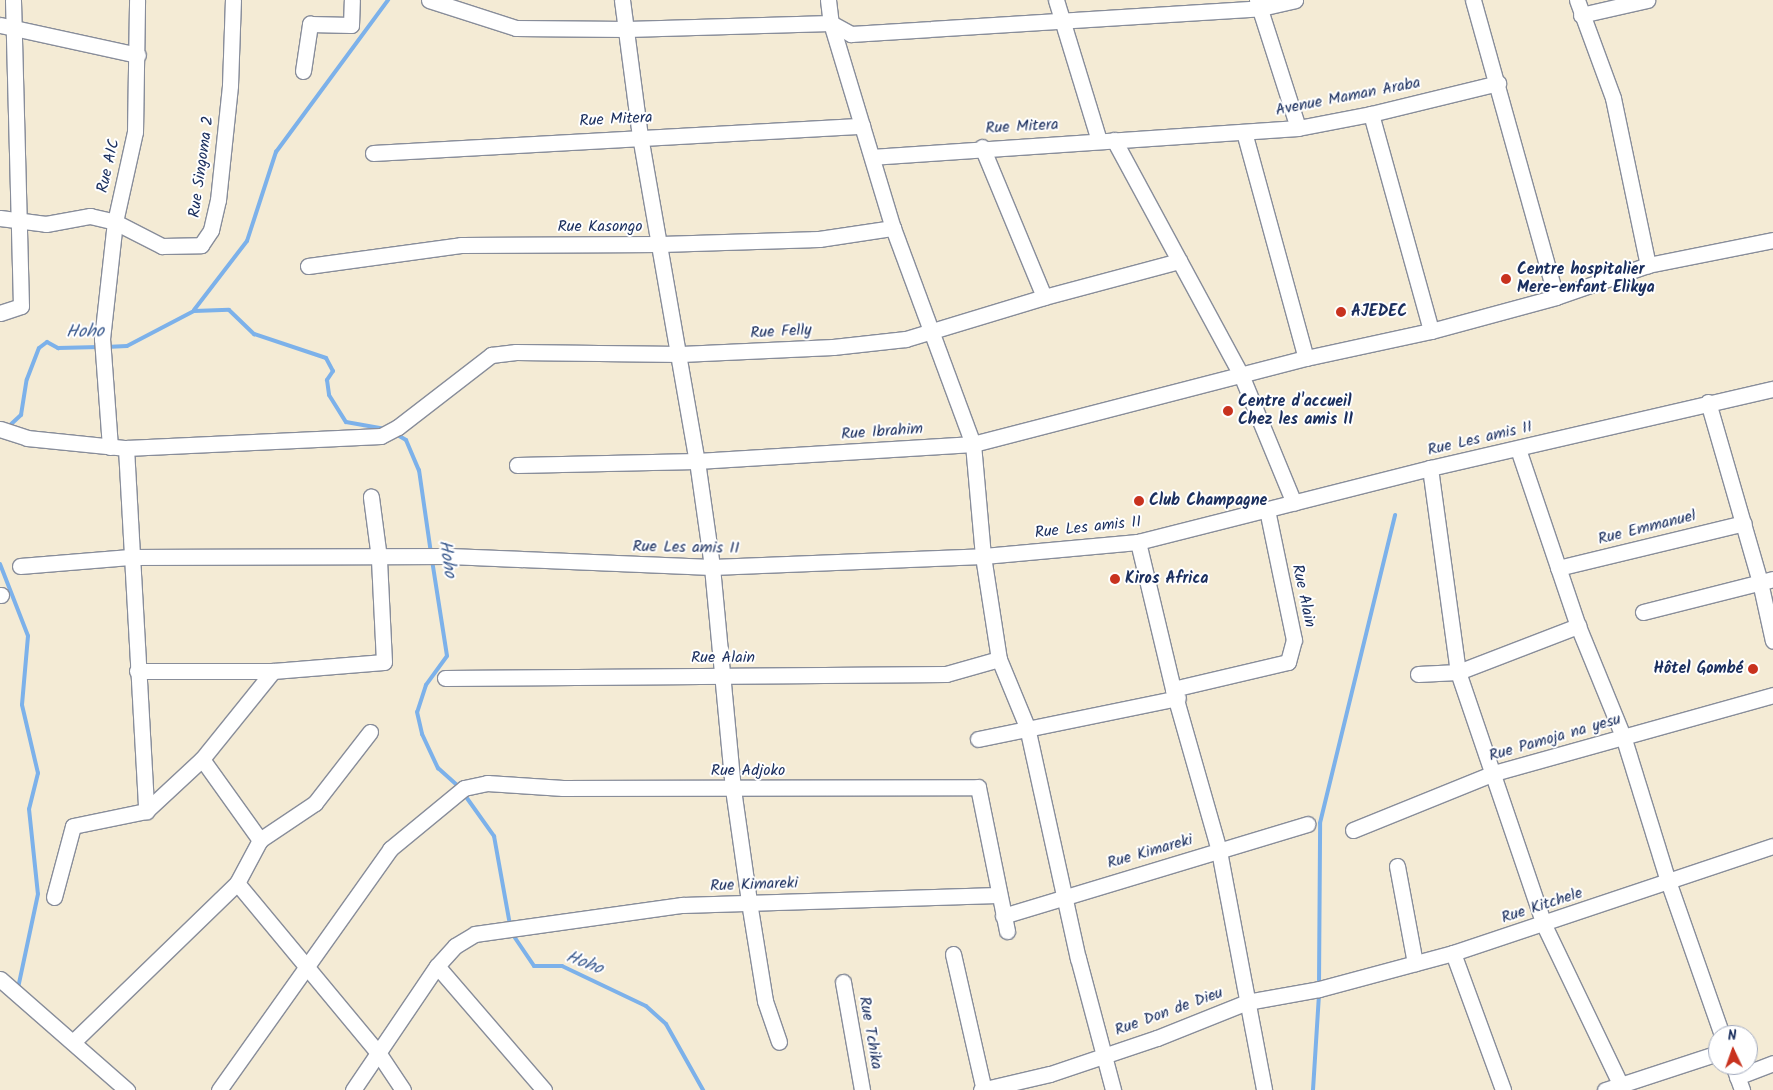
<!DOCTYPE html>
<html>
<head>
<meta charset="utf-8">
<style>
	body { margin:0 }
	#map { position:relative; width:1773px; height:1090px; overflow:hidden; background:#f4ebd5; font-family:Kalam,sans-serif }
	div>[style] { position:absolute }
	.stream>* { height:4px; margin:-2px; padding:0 2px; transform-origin:2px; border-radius:2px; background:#7cb1ea }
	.roads { filter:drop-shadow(1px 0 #888d9a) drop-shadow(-1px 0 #888d9a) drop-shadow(0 1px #888d9a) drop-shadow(0 -1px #888d9a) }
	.minor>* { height:15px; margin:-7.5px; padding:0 7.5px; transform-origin:7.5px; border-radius:7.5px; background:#fff }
	.dots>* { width:14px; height:14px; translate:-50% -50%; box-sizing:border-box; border:2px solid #fff; border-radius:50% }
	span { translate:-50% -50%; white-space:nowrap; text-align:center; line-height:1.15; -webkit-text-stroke:4px #fff; paint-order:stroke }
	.street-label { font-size:16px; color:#1b2f5e }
	.poi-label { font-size:16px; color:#1b2f5e; font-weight:700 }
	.left { translate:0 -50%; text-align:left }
	.right { translate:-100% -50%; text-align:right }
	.water-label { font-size:18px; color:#3d5c8f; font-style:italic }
	.north { position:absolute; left:1708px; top:1025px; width:50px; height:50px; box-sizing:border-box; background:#fff; border:1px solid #a4acbf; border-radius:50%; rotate:357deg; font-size:14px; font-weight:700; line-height:20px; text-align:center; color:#1b2f5e }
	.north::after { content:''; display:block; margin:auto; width:18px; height:22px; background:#c8321e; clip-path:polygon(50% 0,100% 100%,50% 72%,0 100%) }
</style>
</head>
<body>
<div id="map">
	<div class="stream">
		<i style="left:194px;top:310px;width:87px;rotate:-52.5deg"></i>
		<i style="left:247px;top:241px;width:94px;rotate:-72deg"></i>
		<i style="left:276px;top:152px;width:189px;rotate:-53.6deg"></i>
		<i style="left:106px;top:347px;width:21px;rotate:-3deg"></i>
		<i style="left:127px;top:346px;width:76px;rotate:-27.6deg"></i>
		<i style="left:194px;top:311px;width:35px;rotate:-2deg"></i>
		<i style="left:229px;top:310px;width:35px;rotate:44deg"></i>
		<i style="left:254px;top:334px;width:76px;rotate:18.4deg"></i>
		<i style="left:326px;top:358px;width:15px;rotate:62deg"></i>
		<i style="left:333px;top:371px;width:11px;rotate:124deg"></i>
		<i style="left:327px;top:380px;width:15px;rotate:82deg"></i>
		<i style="left:329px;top:395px;width:32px;rotate:58deg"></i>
		<i style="left:346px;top:422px;width:40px;rotate:10deg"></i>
		<i style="left:8px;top:427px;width:18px;rotate:-43deg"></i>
		<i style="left:21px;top:415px;width:36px;rotate:-81deg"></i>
		<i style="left:27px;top:379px;width:33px;rotate:-69deg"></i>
		<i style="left:39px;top:348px;width:10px;rotate:-37deg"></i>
		<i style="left:47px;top:342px;width:13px;rotate:29deg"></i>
		<i style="left:58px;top:348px;width:41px;rotate:-1.4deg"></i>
		<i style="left:394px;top:433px;width:14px;rotate:30deg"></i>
		<i style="left:406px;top:440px;width:33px;rotate:67deg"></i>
		<i style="left:419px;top:470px;width:84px;rotate:81.8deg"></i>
		<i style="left:432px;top:560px;width:97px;rotate:81.1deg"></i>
		<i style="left:447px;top:656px;width:36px;rotate:126deg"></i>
		<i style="left:426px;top:685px;width:28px;rotate:108deg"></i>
		<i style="left:417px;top:712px;width:23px;rotate:77deg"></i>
		<i style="left:422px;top:734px;width:38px;rotate:65deg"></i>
		<i style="left:438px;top:768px;width:30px;rotate:42deg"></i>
		<i style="left:0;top:564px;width:77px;rotate:68.7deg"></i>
		<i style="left:28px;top:636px;width:69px;rotate:95deg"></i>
		<i style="left:22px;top:705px;width:70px;rotate:76.8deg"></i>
		<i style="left:38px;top:773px;width:37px;rotate:104deg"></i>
		<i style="left:29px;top:809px;width:85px;rotate:84deg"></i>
		<i style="left:38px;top:894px;width:96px;rotate:102deg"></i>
		<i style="left:464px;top:794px;width:52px;rotate:54.5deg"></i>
		<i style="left:494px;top:836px;width:90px;rotate:79.8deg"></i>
		<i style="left:511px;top:932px;width:41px;rotate:55.9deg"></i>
		<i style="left:534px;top:966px;width:28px"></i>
		<i style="left:562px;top:966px;width:93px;rotate:25.5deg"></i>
		<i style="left:646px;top:1006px;width:27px;rotate:42deg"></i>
		<i style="left:666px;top:1024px;width:76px;rotate:60.7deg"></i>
		<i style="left:1319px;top:984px;width:161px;rotate:-89.6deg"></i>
		<i style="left:1320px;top:823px;width:317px;rotate:-76.3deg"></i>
		<i style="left:1313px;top:1090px;width:96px;rotate:-86.4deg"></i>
	</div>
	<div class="roads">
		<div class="minor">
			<i style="left:429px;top:0;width:91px;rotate:17.8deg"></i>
			<i style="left:516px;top:28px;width:111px;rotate:0.5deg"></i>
			<i style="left:627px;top:29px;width:204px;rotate:-1.7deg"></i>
			<i style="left:831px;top:23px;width:23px;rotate:29deg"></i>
			<i style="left:851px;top:34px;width:411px;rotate:-3.6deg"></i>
			<i style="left:1261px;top:8px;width:35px;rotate:-13deg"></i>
			<i style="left:622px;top:0;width:137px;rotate:82.5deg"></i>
			<i style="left:640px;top:136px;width:330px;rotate:80.1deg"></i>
			<i style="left:697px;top:461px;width:107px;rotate:81.9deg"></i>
			<i style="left:712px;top:567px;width:223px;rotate:84.6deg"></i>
			<i style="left:733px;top:789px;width:114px;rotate:81.9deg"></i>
			<i style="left:749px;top:902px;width:100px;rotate:80.8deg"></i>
			<i style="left:765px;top:1001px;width:43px;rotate:71.1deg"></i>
			<i style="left:828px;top:0;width:23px;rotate:83deg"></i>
			<i style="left:831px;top:23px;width:214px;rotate:73.2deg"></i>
			<i style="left:893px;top:228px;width:230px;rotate:69.7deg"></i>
			<i style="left:973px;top:444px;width:112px;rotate:84.9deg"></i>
			<i style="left:983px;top:556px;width:104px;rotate:81.2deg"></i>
			<i style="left:999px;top:659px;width:74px;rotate:67.6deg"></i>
			<i style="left:1027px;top:727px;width:237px;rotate:77.6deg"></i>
			<i style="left:1078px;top:958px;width:137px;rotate:75.1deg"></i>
			<i style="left:1056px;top:0;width:147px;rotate:73deg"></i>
			<i style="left:1257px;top:0;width:134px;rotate:72.2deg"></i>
			<i style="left:1473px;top:0;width:308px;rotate:74.4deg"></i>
			<i style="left:1577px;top:0;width:104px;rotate:69.8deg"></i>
			<i style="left:1613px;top:98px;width:171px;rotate:78.2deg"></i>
			<i style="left:1581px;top:15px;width:68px;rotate:-12.8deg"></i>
			<i style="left:0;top:25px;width:141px;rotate:12.3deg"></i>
			<i style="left:303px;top:71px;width:48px;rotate:-81.5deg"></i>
			<i style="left:310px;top:24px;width:41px;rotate:1.4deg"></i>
			<i style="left:351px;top:25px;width:25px;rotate:-88deg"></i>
			<i style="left:1371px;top:114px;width:225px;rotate:74.5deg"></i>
			<i style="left:1244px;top:132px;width:234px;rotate:74.7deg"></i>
			<i style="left:1114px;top:140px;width:269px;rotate:61.6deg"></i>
			<i style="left:1242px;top:377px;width:136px;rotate:67.6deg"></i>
			<i style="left:982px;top:147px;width:162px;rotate:67.5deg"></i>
			<i style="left:373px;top:153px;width:490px;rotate:-3.2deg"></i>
			<i style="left:872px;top:157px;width:427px;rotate:-3.9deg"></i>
			<i style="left:1298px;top:128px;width:74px;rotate:-10.9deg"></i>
			<i style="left:1371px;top:114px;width:131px;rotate:-13.7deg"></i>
			<i style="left:0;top:218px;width:46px;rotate:7.4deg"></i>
			<i style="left:46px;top:224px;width:45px;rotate:-10.3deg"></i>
			<i style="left:90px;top:216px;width:26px;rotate:13deg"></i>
			<i style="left:115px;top:222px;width:53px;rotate:27.1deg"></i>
			<i style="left:162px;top:246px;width:39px;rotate:-1deg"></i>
			<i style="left:201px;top:245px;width:18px;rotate:-56deg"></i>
			<i style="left:211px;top:230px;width:31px;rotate:-77deg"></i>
			<i style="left:218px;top:200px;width:116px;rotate:-84deg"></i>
			<i style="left:230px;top:85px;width:85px;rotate:-88deg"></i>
			<i style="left:308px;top:266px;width:154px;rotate:-7.8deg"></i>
			<i style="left:461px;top:245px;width:200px;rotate:-0.3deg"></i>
			<i style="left:661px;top:244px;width:158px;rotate:-1.8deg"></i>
			<i style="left:819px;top:239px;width:75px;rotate:-8.5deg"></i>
			<i style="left:0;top:313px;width:22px;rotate:-18deg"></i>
			<i style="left:21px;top:306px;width:306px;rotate:-91.5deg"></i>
			<i style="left:1708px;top:402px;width:187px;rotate:73.9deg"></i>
			<i style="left:1760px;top:582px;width:60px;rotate:77.6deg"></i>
			<i style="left:0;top:429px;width:28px;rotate:18deg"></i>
			<i style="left:27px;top:438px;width:100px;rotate:5.8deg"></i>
			<i style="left:126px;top:448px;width:255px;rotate:-2.7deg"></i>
			<i style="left:381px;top:436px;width:19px;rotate:-28deg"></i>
			<i style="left:398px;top:427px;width:118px;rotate:-37.7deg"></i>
			<i style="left:491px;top:355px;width:25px;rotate:-7deg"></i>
			<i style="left:516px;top:352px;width:165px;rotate:0.7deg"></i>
			<i style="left:681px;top:354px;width:152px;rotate:-2.6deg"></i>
			<i style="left:833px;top:347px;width:73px;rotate:-6.3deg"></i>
			<i style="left:906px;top:339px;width:144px;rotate:-16.9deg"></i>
			<i style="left:1044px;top:297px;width:140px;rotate:-14.9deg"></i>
			<i style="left:110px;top:447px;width:108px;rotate:-94.2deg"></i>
			<i style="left:102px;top:339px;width:118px;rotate:-83.7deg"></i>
			<i style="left:115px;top:222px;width:92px;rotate:-77.5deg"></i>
			<i style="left:135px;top:132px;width:132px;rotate:-89.1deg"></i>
			<i style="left:126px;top:448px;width:364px;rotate:86.8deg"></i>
			<i style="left:1518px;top:449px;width:187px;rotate:71.3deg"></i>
			<i style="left:1578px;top:626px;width:119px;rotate:67.8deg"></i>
			<i style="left:1623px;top:736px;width:152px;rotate:72.8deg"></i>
			<i style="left:1668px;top:881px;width:163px;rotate:70.7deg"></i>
			<i style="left:517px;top:465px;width:180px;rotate:-1.3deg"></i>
			<i style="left:697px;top:461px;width:277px;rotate:-3.5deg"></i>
			<i style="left:973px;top:444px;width:344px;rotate:-14.5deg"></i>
			<i style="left:1306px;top:358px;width:128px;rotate:-12.2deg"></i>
			<i style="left:1431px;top:331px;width:130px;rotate:-15.2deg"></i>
			<i style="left:1556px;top:297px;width:97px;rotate:-19.2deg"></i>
			<i style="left:1648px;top:265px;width:127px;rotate:-11.3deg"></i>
			<i style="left:1430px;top:468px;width:206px;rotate:82.2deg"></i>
			<i style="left:1458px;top:672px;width:267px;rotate:71.2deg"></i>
			<i style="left:1544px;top:925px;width:183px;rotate:64.4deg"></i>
			<i style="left:1138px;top:542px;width:151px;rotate:76.6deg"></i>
			<i style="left:1173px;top:689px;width:168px;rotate:74.1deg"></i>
			<i style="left:1219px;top:851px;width:243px;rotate:79.3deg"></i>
			<i style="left:20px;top:566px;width:110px;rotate:-4.7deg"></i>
			<i style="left:130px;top:557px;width:319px;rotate:-0.2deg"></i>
			<i style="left:449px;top:556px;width:263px;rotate:2.4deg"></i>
			<i style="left:712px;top:567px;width:271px;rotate:-2.3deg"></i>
			<i style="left:983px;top:556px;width:156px;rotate:-5.2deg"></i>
			<i style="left:1138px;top:542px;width:301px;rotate:-14.2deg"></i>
			<i style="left:1430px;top:468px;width:352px;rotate:-13deg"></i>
			<i style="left:1558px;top:568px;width:191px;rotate:-13.6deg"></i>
			<i style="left:0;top:595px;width:1px"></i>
			<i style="left:1643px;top:612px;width:134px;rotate:-14.2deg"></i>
			<i style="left:137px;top:671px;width:136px"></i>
			<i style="left:273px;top:671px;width:111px;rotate:-4.6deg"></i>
			<i style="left:384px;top:662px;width:104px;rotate:-92.8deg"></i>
			<i style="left:379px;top:558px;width:62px;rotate:-97.5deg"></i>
			<i style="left:1418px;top:674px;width:40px;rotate:-2.9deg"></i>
			<i style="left:1458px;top:672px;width:129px;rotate:-21deg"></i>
			<i style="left:445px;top:678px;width:501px;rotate:-0.46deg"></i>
			<i style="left:946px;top:674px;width:55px;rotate:-15.8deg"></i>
			<i style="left:1173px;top:689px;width:118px;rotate:-13.2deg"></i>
			<i style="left:1288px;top:662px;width:23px;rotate:-75deg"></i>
			<i style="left:1294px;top:640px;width:133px;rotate:-101.7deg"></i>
			<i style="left:370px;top:732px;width:90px;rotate:127.8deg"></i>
			<i style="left:315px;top:803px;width:66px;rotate:146.1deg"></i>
			<i style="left:260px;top:840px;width:49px;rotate:118.1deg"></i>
			<i style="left:237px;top:883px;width:222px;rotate:50.3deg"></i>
			<i style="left:379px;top:1054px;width:43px;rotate:56.3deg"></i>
			<i style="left:978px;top:739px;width:204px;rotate:-11.6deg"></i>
			<i style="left:202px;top:759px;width:100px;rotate:54.4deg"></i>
			<i style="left:1353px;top:830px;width:152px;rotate:-22deg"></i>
			<i style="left:1494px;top:773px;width:290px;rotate:-15.6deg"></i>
			<i style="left:1397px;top:866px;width:99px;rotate:79.5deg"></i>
			<i style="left:54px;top:897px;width:73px;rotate:-75deg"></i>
			<i style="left:73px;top:826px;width:75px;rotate:-11.6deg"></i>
			<i style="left:146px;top:811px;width:76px;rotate:-42.9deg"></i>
			<i style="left:202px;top:759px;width:113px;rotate:-51.1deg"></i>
			<i style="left:1003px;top:916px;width:318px;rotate:-16.8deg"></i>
			<i style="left:1453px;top:953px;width:146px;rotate:69.9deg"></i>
			<i style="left:953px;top:954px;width:139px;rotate:77.2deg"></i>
			<i style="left:437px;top:966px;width:164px;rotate:49.2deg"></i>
			<i style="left:0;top:979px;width:169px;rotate:41.2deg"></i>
			<i style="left:843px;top:982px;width:110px;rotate:80deg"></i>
			<i style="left:73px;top:1042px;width:228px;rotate:-44.1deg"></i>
			<i style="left:1733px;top:1065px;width:27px;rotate:70deg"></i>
			<i style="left:1737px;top:1077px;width:39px;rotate:-21deg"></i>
			<i style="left:219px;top:1090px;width:296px;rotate:-54.6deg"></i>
			<i style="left:390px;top:849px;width:96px;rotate:-39.5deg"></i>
			<i style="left:464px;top:788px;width:24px;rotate:-12deg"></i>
			<i style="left:487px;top:783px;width:76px;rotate:3.8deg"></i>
			<i style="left:563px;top:788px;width:415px;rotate:-0.1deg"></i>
			<i style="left:978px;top:787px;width:147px;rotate:78.6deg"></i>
			<i style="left:353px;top:1090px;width:150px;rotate:-55.9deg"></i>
			<i style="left:437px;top:966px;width:27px;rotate:-48deg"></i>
			<i style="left:455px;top:946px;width:23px;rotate:-31deg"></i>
			<i style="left:475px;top:934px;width:209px;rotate:-8deg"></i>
			<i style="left:682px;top:905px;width:316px;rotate:-1.8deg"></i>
			<i style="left:981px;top:1090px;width:71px;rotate:-13.1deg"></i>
			<i style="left:1050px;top:1074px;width:113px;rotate:-18.6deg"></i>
			<i style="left:1157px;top:1038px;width:97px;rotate:-21.8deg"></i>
			<i style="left:1247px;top:1002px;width:73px;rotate:-10.2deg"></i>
			<i style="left:1319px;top:989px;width:139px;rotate:-15deg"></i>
			<i style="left:1453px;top:953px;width:337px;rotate:-18.5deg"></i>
			<i style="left:1605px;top:1090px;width:119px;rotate:-18.1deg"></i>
		</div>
	</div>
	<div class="dots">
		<i style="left:1506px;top:279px;background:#c8321e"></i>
		<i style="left:1341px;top:312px;background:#c8321e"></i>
		<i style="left:1228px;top:411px;background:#c8321e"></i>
		<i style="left:1139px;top:501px;background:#c8321e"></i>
		<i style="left:1115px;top:579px;background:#c8321e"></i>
		<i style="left:1753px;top:669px;background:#c8321e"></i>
	</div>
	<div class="street-label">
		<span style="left:1348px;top:97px;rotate:-11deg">Avenue Maman Araba</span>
		<span style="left:616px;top:120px;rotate:-3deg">Rue Mitera</span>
		<span style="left:1022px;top:127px;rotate:-3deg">Rue Mitera</span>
		<span style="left:109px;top:166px;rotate:-77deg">Rue AIC</span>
		<span style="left:202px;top:167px;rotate:-82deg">Rue Singoma 2</span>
		<span style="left:600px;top:227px">Rue Kasongo</span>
		<span style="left:781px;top:332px;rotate:-3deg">Rue Felly</span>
		<span style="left:882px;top:432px;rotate:-4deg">Rue Ibrahim</span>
		<span style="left:1480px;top:439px;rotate:-13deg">Rue Les amis II</span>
		<span style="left:1088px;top:528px;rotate:-6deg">Rue Les amis II</span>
		<span style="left:1647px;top:528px;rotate:-14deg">Rue Emmanuel</span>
		<span style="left:686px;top:548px;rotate:1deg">Rue Les amis II</span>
		<span style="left:1303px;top:596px;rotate:78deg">Rue Alain</span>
		<span style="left:723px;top:658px">Rue Alain</span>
		<span style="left:1555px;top:738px;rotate:-16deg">Rue Pamoja na yesu</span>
		<span style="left:748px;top:771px">Rue Adjoko</span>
		<span style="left:1150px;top:852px;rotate:-16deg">Rue Kimareki</span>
		<span style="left:754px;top:885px;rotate:-2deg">Rue Kimareki</span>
		<span style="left:1542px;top:906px;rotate:-18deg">Rue Kitchele</span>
		<span style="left:1169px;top:1012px;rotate:-20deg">Rue Don de Dieu</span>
		<span style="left:870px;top:1033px;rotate:80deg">Rue Tchika</span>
	</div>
	<div class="poi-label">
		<span class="left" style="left:1517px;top:279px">Centre hospitalier<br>Mere-enfant Elikya</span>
		<span class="left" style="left:1351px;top:312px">AJEDEC</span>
		<span class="left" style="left:1238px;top:411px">Centre d'accueil<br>Chez les amis II</span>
		<span class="left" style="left:1149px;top:501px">Club Champagne</span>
		<span class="left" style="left:1125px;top:579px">Kiros Africa</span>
		<span class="right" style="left:1743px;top:669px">Hôtel Gombé</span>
	</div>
	<div class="water-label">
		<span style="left:85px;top:333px;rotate:-1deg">Hoho</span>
		<span style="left:446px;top:559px;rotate:81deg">Hoho</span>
		<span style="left:584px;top:964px;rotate:21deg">Hoho</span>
	</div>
	<div class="north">N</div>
</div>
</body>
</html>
